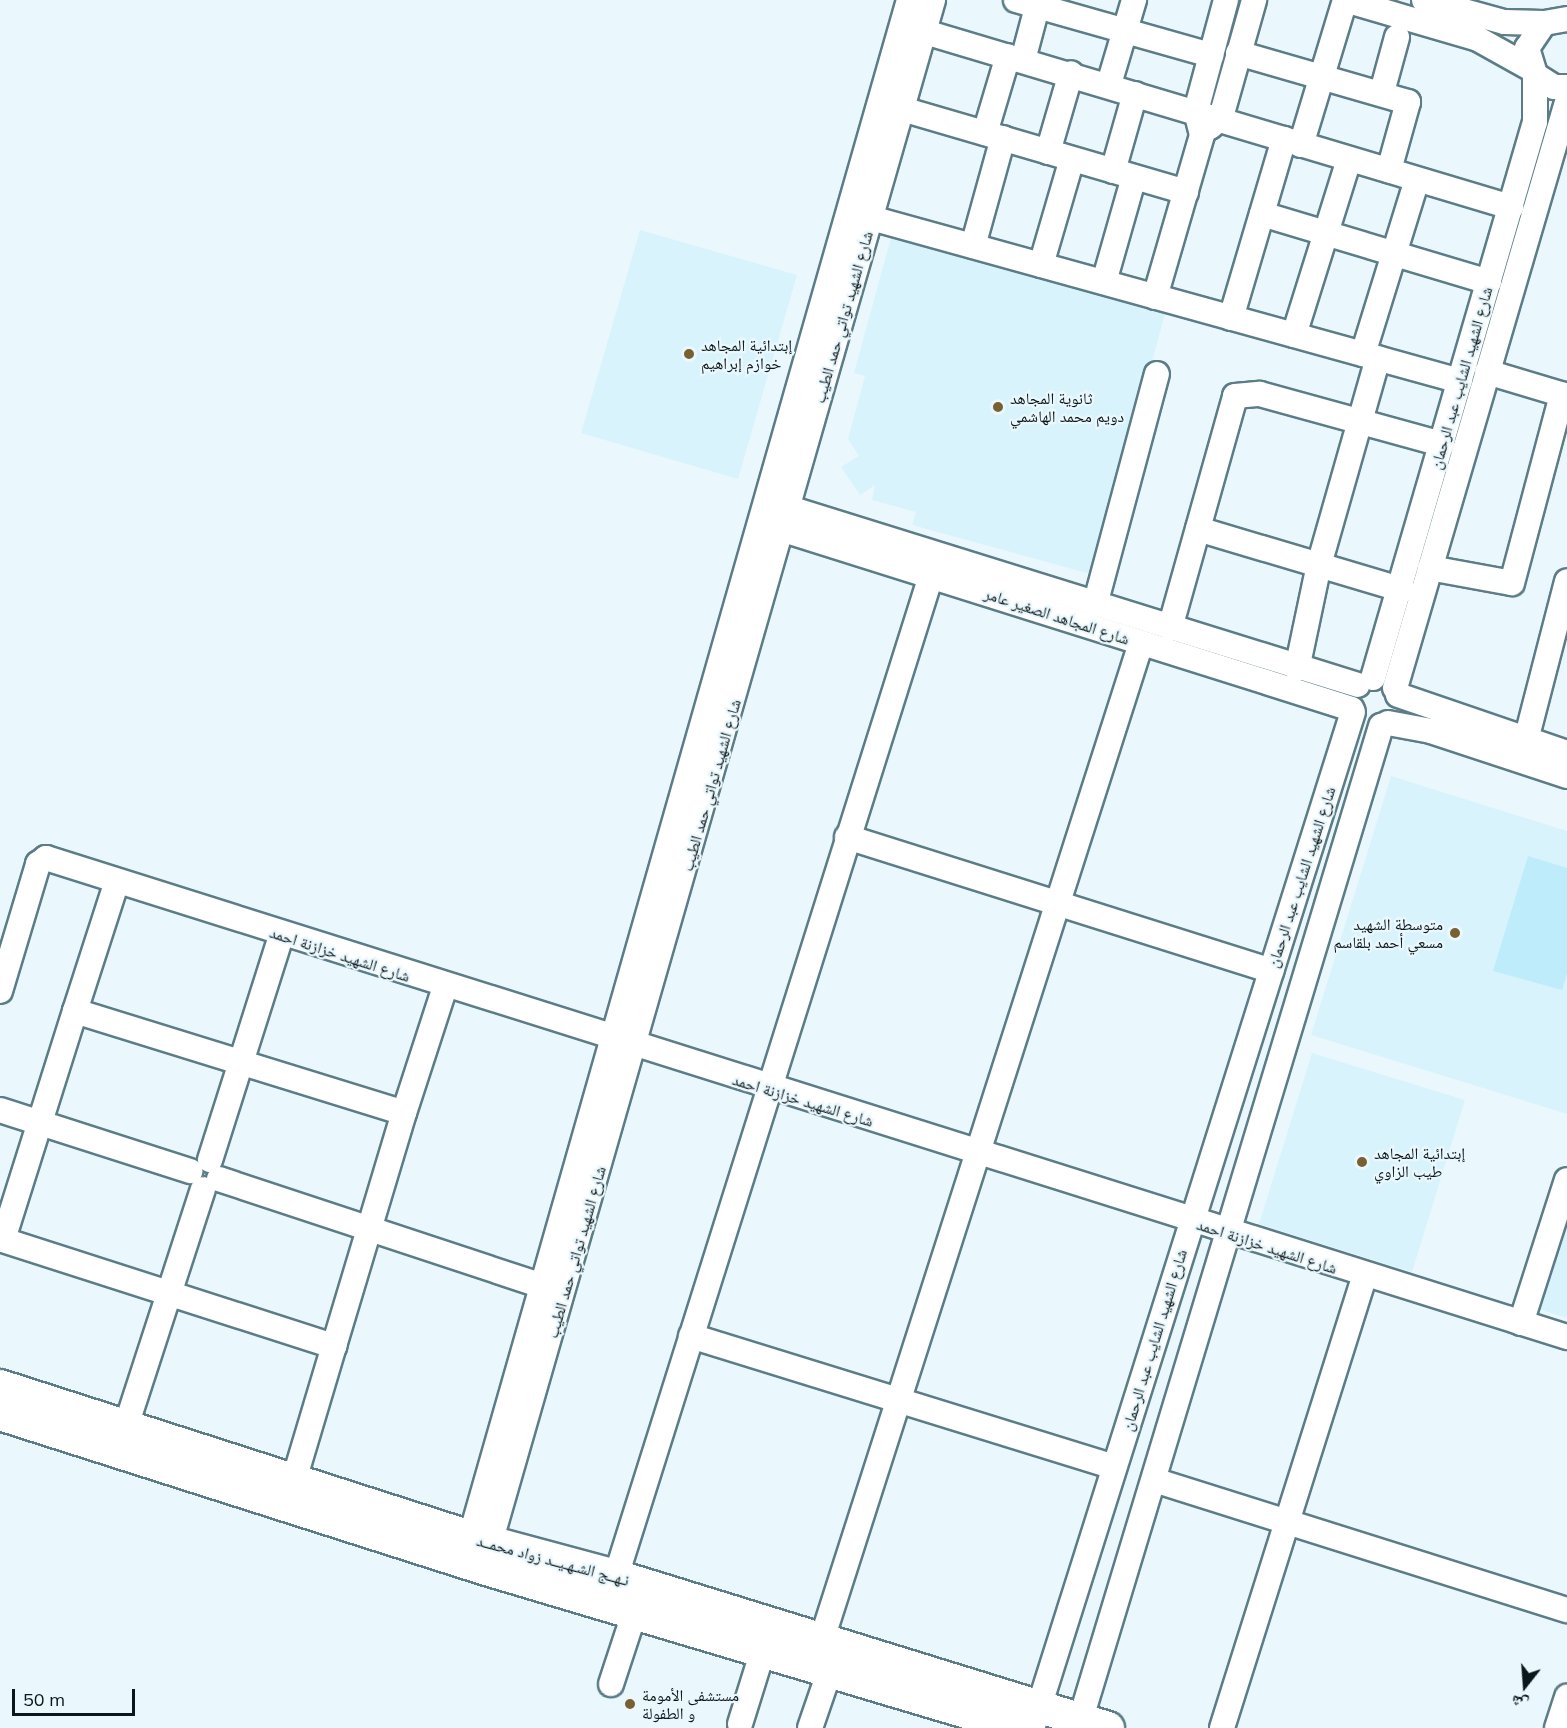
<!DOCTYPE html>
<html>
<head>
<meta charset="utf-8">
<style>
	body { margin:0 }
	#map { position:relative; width:1567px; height:1728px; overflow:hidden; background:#eaf8fd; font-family:Mulish,"Noto Naskh Arabic",sans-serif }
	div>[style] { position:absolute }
	.built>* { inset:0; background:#d9f3fc }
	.green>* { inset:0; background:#bfecfb }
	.roads { filter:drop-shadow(2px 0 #5c7d87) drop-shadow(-2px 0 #5c7d87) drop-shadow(0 2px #5c7d87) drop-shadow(0 -2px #5c7d87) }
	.minor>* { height:24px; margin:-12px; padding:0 12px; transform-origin:12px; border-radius:12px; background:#fff }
	.major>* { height:32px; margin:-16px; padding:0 16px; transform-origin:16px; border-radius:16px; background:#fff }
	.dots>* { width:16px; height:16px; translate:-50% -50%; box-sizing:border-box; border:3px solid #eaf8fd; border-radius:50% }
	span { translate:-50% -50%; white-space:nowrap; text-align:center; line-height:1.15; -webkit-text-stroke:4.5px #eaf8fd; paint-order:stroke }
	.street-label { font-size:16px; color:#0a171b }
	.poi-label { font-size:16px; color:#0a171b }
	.left { translate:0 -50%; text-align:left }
	.right { translate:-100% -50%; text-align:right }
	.north { position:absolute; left:1495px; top:1656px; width:60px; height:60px; -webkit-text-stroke:4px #eaf8fd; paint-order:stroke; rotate:197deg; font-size:16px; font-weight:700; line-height:24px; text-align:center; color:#0a171b }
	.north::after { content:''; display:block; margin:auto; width:21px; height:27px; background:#0a171b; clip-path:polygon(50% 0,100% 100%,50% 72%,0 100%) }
	.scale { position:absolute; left:12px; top:1689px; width:123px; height:27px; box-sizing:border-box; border:3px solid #0a171b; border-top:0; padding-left:8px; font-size:18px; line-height:21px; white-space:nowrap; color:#0a171b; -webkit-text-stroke:4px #eaf8fd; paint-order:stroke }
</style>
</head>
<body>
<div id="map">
	<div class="built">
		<i style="clip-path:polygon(640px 230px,797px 275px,738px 479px,581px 433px)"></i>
		<i style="clip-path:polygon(892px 234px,1166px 310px,1094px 575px,912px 525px,916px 512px,872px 500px,875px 485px,860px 495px,841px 467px,859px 456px,848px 439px,865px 376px,854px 373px)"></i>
		<i style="clip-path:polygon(1391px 776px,1567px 831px,1567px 1114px,1311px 1035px)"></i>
		<i style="clip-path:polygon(1312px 1053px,1465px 1100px,1412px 1272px,1259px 1224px)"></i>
		<i style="clip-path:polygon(1559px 1219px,1567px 1219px,1567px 1318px,1535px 1308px)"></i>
	</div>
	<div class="green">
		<i style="clip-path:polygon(1528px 856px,1567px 868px,1567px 974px,1562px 990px,1493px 971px)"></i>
	</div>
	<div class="roads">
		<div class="minor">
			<i style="left:1016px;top:0;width:203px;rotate:15.8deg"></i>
			<i style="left:1345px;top:0;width:139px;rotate:16.3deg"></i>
			<i style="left:1478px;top:39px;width:60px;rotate:29.1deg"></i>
			<i style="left:1424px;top:0;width:83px;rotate:15.4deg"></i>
			<i style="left:1504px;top:22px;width:40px;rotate:1.4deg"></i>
			<i style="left:1567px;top:19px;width:23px;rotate:170deg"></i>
			<i style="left:1544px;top:23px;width:30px;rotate:124deg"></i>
			<i style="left:1527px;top:48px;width:28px;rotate:73deg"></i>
			<i style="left:1535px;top:75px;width:22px;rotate:32deg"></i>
			<i style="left:1554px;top:87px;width:13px"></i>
			<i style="left:925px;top:32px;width:612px;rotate:16.63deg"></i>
			<i style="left:1238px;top:53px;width:177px;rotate:16.1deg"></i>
			<i style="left:1408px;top:102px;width:71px;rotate:105.6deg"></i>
			<i style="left:1023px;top:60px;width:62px;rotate:-75.1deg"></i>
			<i style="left:1109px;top:84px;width:88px;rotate:-73.4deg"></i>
			<i style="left:1382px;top:92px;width:57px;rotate:-74.7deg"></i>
			<i style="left:902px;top:109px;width:296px;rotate:16.3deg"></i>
			<i style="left:1210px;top:127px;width:15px;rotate:-42deg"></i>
			<i style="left:1221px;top:117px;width:122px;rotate:-74.2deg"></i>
			<i style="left:985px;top:133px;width:80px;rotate:-73.4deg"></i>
			<i style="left:1301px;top:145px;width:152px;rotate:-73.1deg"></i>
			<i style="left:1048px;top:152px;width:82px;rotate:-73.8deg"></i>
			<i style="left:1113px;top:171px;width:80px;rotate:-74.1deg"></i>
			<i style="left:1262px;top:214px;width:237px;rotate:16.7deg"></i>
			<i style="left:871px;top:218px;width:611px;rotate:15.47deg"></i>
			<i style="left:973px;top:246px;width:112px;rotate:-74.5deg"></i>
			<i style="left:1041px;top:265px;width:110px;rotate:-73.7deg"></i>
			<i style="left:1104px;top:282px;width:109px;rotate:-74.1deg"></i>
			<i style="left:1155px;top:297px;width:169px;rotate:-73.8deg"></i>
			<i style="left:1202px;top:135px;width:25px;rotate:-104deg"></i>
			<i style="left:1196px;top:111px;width:115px;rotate:-74.9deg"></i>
			<i style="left:1231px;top:318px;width:187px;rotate:-73.5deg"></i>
			<i style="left:1294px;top:335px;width:183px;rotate:-72.6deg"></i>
			<i style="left:1363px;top:354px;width:182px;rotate:-72.8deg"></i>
			<i style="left:1487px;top:372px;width:84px;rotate:16.7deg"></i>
			<i style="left:776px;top:504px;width:609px;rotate:17.28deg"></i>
			<i style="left:768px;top:525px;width:612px;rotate:17.49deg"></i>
			<i style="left:1198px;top:529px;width:213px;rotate:16.6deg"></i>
			<i style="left:1430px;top:568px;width:83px;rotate:10.4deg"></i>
			<i style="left:1512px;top:583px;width:195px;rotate:-75.1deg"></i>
			<i style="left:1095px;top:605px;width:239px;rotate:-75deg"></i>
			<i style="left:1170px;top:628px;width:241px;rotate:-74.3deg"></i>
			<i style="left:1235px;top:396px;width:25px;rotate:-5deg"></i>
			<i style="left:1260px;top:394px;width:189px;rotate:15.4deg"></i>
			<i style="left:1297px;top:669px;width:106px;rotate:-78.1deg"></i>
			<i style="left:1319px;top:565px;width:215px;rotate:-74.1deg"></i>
			<i style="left:1373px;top:678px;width:579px;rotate:-73.76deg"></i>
			<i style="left:1535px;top:122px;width:47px;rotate:-90deg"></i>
			<i style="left:1395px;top:688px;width:611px;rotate:-73.64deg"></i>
			<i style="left:1398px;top:695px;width:179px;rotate:18.9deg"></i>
			<i style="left:1388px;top:723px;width:44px;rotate:10.5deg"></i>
			<i style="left:1431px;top:731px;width:143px;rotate:18.3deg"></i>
			<i style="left:1526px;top:740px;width:164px;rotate:-75.5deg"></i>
			<i style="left:847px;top:837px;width:445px;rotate:17.5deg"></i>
			<i style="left:117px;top:881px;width:137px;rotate:107.9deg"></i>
			<i style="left:75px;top:1011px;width:344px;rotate:17.2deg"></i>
			<i style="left:404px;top:1113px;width:133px;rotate:-72deg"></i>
			<i style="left:0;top:991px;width:133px;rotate:-73.3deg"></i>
			<i style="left:38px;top:864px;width:10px;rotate:-37deg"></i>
			<i style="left:46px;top:858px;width:1595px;rotate:17.48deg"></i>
			<i style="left:75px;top:1011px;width:240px;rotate:107.5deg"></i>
			<i style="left:3px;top:1240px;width:348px;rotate:17.8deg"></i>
			<i style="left:334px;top:1346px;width:243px;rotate:-73.3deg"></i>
			<i style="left:0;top:1110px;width:200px;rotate:17.8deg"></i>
			<i style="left:210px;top:1160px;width:235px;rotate:-72.4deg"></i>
			<i style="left:219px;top:1179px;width:340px;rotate:18.3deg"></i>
			<i style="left:1521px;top:1323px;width:150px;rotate:-72.2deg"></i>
			<i style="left:691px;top:1336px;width:443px;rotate:17.2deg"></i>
			<i style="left:126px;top:1426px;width:249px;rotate:-72deg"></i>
			<i style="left:294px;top:1480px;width:140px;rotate:-73.4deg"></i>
			<i style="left:1154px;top:1480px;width:433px;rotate:17.5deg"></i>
			<i style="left:466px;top:1553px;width:1615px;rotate:-74.08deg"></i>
			<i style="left:486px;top:1557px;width:1620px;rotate:-73.98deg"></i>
			<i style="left:611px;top:1592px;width:1065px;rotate:-72.52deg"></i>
			<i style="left:822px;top:1639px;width:1046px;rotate:-72.24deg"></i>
			<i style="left:611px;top:1684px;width:77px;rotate:-71.8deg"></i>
			<i style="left:1034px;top:1723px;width:1060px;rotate:-72.49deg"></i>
			<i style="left:740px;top:1724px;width:77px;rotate:-72.7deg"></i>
			<i style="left:810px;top:1728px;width:61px;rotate:-71deg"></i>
			<i style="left:1078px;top:1728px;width:1047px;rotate:-73.17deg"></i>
			<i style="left:1222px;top:1728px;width:473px;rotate:-72.5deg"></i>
			<i style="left:1557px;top:1728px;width:33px;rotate:-72deg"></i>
		</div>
		<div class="major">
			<i style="left:0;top:1386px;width:495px;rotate:17.8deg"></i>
			<i style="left:471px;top:1537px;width:150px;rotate:15.1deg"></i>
			<i style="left:616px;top:1576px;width:515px;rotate:17.17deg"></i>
			<i style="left:0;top:1414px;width:507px;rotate:17.68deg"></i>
			<i style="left:483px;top:1568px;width:560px;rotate:16.59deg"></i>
		</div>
	</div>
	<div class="dots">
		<i style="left:689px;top:354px;background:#786031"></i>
		<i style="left:998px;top:407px;background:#786031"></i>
		<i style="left:1455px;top:933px;background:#786031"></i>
		<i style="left:1362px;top:1162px;background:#786031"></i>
		<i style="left:630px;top:1704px;background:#786031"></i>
	</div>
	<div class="street-label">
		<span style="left:843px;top:317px;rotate:-74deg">شارع الشهيد تواتي حمد الطيب</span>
		<span style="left:1461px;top:378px;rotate:-74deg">شارع الشهيد الشايب عبد الرحمان</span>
		<span style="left:1057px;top:616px;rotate:18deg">شارع المجاهد الصغير عامر</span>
		<span style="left:711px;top:785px;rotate:-74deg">شارع الشهيد تواتي حمد الطيب</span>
		<span style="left:1301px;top:877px;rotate:-72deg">شارع الشهيد الشايب عبد الرحمان</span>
		<span style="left:340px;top:954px;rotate:18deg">شارع الشهيد خزازنة احمد</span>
		<span style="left:803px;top:1100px;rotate:17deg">شارع الشهيد خزازنة احمد</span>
		<span style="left:1267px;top:1246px;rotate:18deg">شارع الشهيد خزازنة احمد</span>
		<span style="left:576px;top:1252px;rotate:-74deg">شارع الشهيد تواتي حمد الطيب</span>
		<span style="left:1154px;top:1340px;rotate:-73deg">شارع الشهيد الشايب عبد الرحمان</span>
		<span style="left:553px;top:1560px;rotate:15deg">نـهــج الشـهـيــد زواد محمــد</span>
	</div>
	<div class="poi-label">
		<span class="left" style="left:701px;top:354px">إبتدائية المجاهد<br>خوازم إبراهيم</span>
		<span class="left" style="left:1010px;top:407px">ثانوية المجاهد<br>دويم محمد الهاشمي</span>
		<span class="right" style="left:1443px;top:933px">متوسطة الشهيد<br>مسعي أحمد بلقاسم</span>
		<span class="left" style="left:1374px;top:1162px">إبتدائية المجاهد<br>طيب الزاوي</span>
		<span class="left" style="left:642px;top:1704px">مستشفى الأمومة<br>و الطفولة</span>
	</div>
	<div class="north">ش</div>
	<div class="scale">50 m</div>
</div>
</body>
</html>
